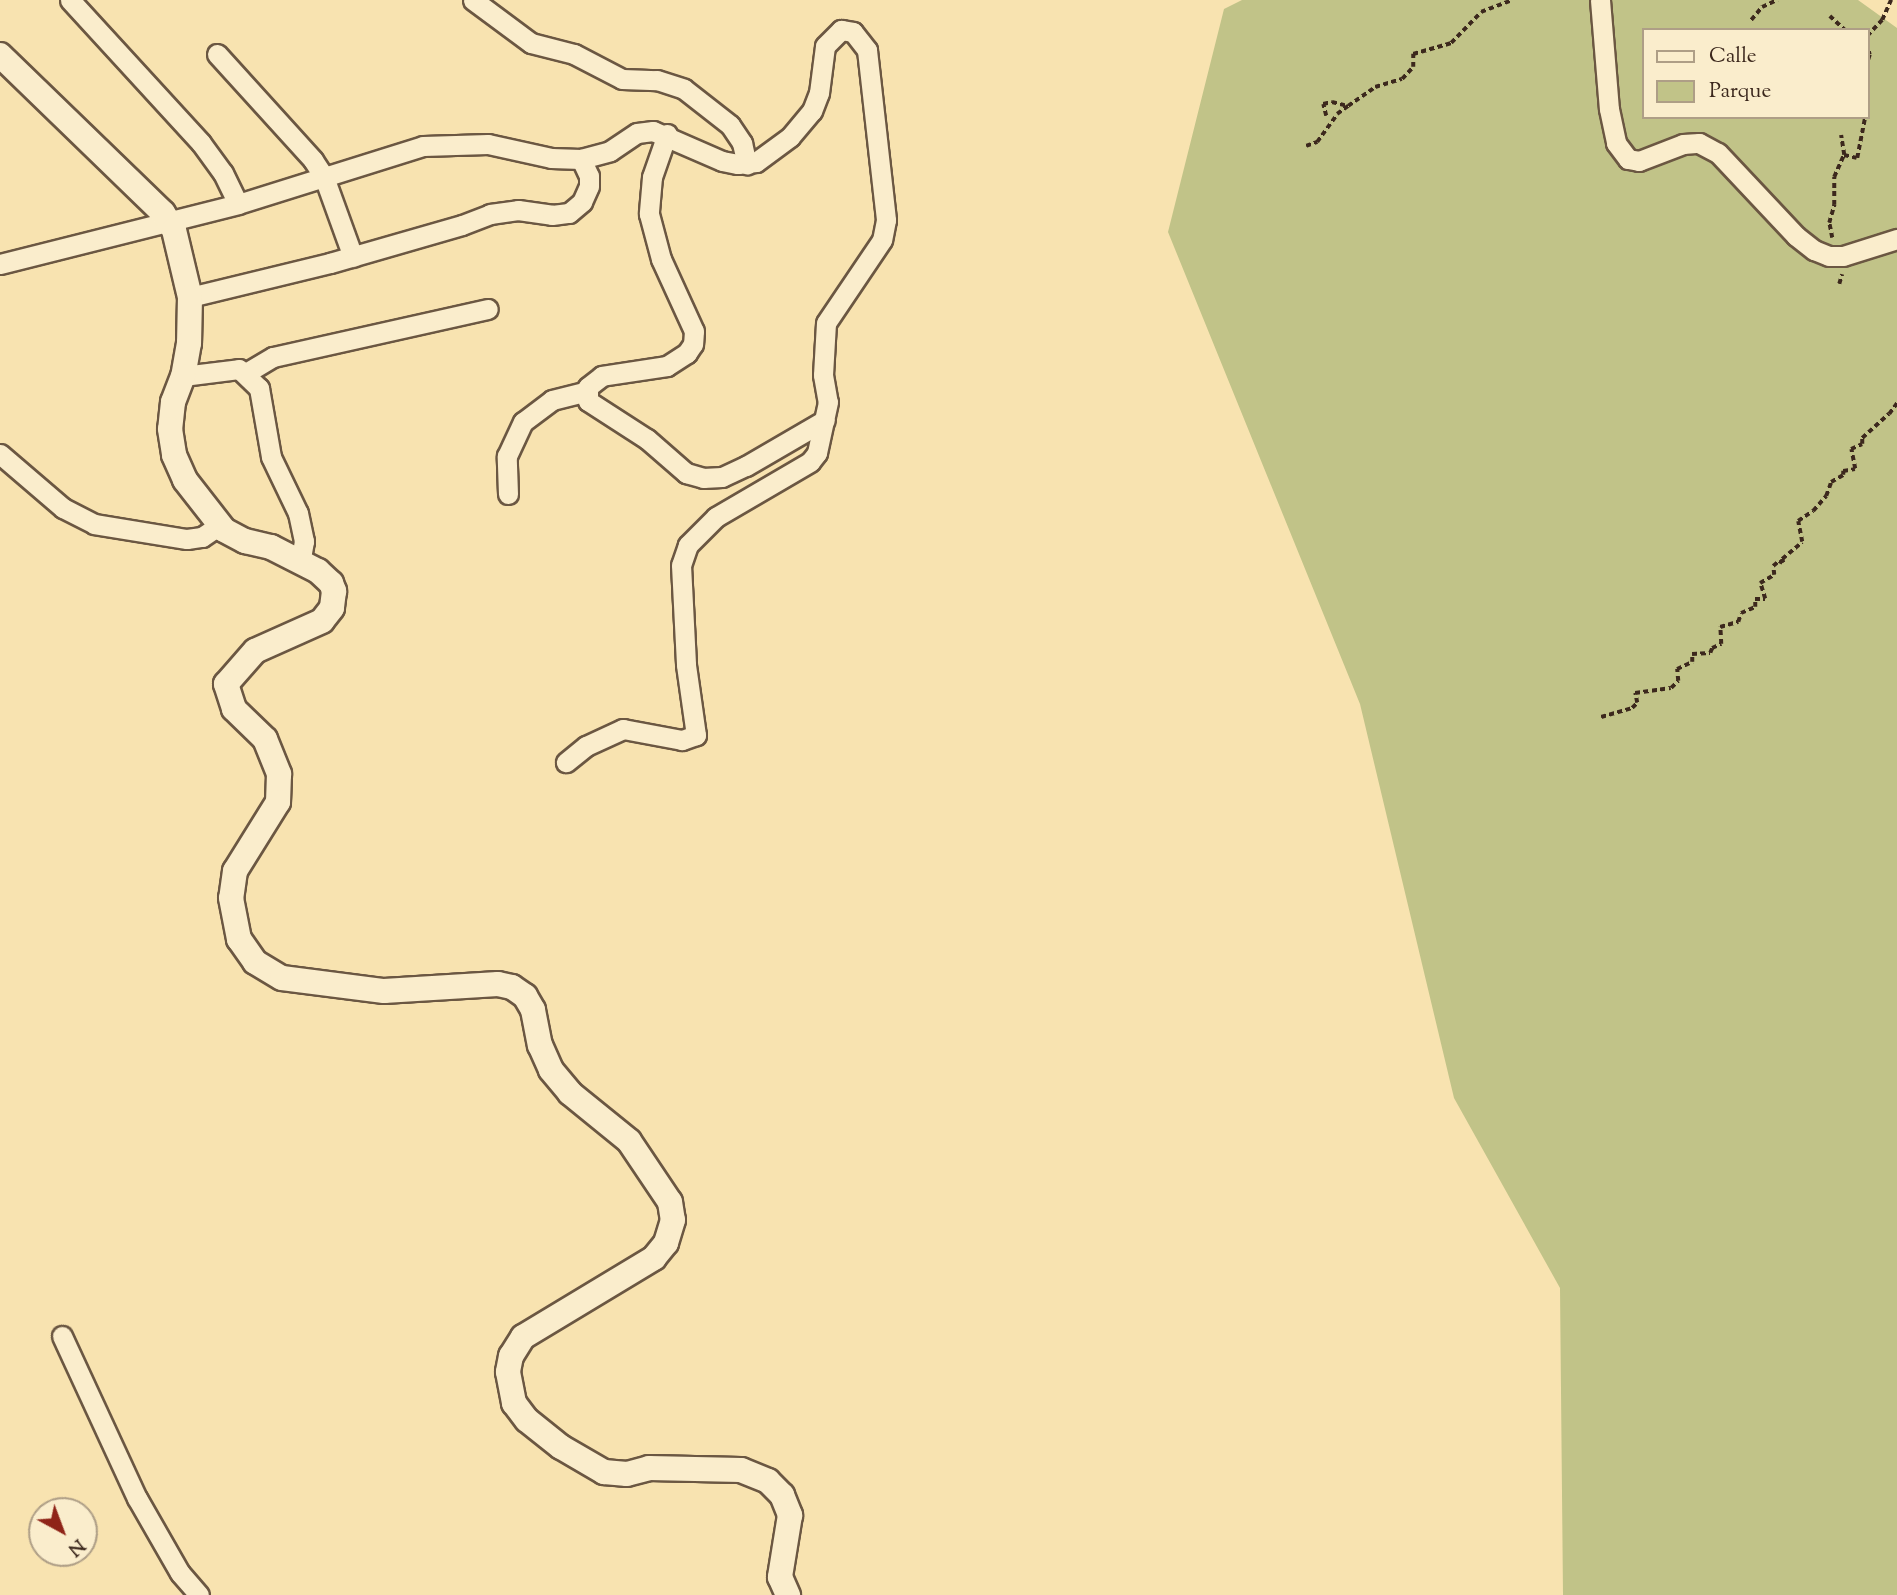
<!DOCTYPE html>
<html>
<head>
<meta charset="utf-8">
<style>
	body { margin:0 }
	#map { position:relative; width:1897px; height:1595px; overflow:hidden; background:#f8e3b0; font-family:"Sorts Mill Goudy",serif }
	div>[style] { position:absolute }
	.green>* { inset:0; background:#c1c388 }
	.path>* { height:3.5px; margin-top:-1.75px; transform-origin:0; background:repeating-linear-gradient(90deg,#3c281d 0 5px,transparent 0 8.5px) }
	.roads { filter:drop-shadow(2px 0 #6b5742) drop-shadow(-2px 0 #6b5742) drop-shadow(0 2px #6b5742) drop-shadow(0 -2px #6b5742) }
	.minor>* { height:19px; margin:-9.5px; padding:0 9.5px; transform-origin:9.5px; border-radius:9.5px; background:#faedcc }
	.tertiary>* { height:24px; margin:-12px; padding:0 12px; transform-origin:12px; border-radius:12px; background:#faedcc }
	span { translate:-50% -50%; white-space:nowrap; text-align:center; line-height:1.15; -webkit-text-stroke:6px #faedcc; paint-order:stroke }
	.legend { position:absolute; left:1642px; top:28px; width:228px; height:91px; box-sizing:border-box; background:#faedcc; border:2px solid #ae9e86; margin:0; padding:9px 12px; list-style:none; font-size:21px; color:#3c281d }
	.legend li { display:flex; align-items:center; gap:14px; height:35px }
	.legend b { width:35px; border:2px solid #ae9e86 }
	.north { position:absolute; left:28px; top:1497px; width:70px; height:70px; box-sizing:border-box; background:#faedcc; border:2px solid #ae9e86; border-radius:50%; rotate:139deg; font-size:19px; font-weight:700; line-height:28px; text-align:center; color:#3c281d }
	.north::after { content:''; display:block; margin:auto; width:24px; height:32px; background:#8f2418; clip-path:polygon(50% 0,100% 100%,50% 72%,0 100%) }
</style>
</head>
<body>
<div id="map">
	<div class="green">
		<i style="clip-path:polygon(evenodd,1242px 0,1858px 0,1897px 28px,1897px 1595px,1563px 1595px,1560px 1288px,1454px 1098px,1360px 704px,1168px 232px,1224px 9px,1242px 0,1643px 30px,1867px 30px,1867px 117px,1643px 117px,1643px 30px)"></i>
	</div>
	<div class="path">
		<i style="left:1830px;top:16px;width:21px;rotate:43deg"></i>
		<i style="left:1751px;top:20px;width:17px;rotate:-50deg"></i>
		<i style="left:1762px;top:7px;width:17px;rotate:-25deg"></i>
		<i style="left:1867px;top:36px;width:22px;rotate:-47deg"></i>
		<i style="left:1882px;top:20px;width:22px;rotate:-66deg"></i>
		<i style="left:1867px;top:43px;width:12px;rotate:76deg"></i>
		<i style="left:1870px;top:55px;width:9px;rotate:108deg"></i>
		<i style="left:1867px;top:74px;width:25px;rotate:90deg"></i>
		<i style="left:1326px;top:116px;width:12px;rotate:-104deg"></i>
		<i style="left:1323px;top:104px;width:9px;rotate:-13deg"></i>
		<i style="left:1332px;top:102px;width:16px;rotate:14deg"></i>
		<i style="left:1348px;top:106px;width:33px;rotate:-35deg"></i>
		<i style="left:1375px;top:87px;width:28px;rotate:-17deg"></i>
		<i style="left:1402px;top:79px;width:16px;rotate:-47deg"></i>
		<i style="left:1413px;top:67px;width:13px;rotate:-90deg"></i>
		<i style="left:1413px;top:54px;width:40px;rotate:-16deg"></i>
		<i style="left:1451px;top:43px;width:43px;rotate:-45.9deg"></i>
		<i style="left:1481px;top:12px;width:33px;rotate:-21deg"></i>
		<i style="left:1306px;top:146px;width:12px;rotate:-20deg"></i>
		<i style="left:1317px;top:142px;width:34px;rotate:-54deg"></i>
		<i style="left:1337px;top:114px;width:14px;rotate:-36deg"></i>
		<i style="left:1844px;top:155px;width:13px;rotate:13deg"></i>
		<i style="left:1857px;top:158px;width:42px;rotate:-79deg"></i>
		<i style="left:1832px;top:238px;width:15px;rotate:-101deg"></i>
		<i style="left:1829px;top:223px;width:19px;rotate:-74deg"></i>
		<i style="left:1834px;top:205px;width:28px;rotate:-90deg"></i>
		<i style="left:1834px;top:177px;width:24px;rotate:-66deg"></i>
		<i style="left:1844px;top:155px;width:20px;rotate:-99deg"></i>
		<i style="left:1839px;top:284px;width:10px;rotate:-73deg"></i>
		<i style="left:1601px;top:717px;width:32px;rotate:-16deg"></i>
		<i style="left:1632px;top:708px;width:7px;rotate:-45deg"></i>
		<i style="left:1637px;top:703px;width:10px;rotate:-101deg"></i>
		<i style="left:1635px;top:693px;width:36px;rotate:-8deg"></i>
		<i style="left:1671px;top:688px;width:10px;rotate:-45deg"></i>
		<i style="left:1678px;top:681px;width:12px;rotate:-95deg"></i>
		<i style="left:1677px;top:669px;width:17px;rotate:-25deg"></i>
		<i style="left:1692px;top:662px;width:8px;rotate:-90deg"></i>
		<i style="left:1692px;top:654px;width:18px;rotate:-3deg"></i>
		<i style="left:1710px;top:653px;width:5px;rotate:-68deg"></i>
		<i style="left:1712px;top:648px;width:10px;rotate:-24deg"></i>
		<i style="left:1721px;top:644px;width:17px;rotate:-93deg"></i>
		<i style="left:1720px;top:627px;width:19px;rotate:-16deg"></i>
		<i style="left:1738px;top:622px;width:9px;rotate:-72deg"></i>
		<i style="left:1741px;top:613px;width:15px;rotate:-23deg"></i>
		<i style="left:1755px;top:607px;width:8px;rotate:-90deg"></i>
		<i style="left:1755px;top:599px;width:10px"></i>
		<i style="left:1765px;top:599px;width:17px;rotate:-107deg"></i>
		<i style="left:1760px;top:583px;width:16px;rotate:-30deg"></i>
		<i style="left:1774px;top:575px;width:9px;rotate:-96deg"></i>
		<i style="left:1773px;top:566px;width:8px;rotate:-40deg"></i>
		<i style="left:1779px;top:561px;width:4px;rotate:27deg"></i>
		<i style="left:1783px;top:563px;width:4px;rotate:-104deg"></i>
		<i style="left:1782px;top:559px;width:26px;rotate:-40deg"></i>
		<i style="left:1802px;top:542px;width:21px;rotate:-101deg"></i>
		<i style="left:1798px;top:521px;width:18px;rotate:-34deg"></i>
		<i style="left:1813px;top:511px;width:20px;rotate:-49deg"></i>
		<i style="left:1826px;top:496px;width:15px;rotate:-70deg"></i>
		<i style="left:1831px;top:482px;width:14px;rotate:-30deg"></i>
		<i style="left:1843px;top:475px;width:4px;rotate:-90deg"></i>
		<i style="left:1843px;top:471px;width:12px;rotate:-9deg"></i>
		<i style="left:1855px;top:469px;width:20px;rotate:-101deg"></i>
		<i style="left:1851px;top:449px;width:12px;rotate:-24deg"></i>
		<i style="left:1862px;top:444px;width:6px;rotate:-90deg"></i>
		<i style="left:1862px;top:438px;width:36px;rotate:-42deg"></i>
		<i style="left:1889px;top:414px;width:14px;rotate:-54deg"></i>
	</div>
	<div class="roads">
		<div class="minor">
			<i style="left:70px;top:0;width:194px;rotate:47.5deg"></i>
			<i style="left:201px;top:143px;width:37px;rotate:54deg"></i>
			<i style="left:223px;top:173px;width:34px;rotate:64deg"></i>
			<i style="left:473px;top:0;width:72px;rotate:36.6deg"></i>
			<i style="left:531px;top:43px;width:44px;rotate:14.3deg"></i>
			<i style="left:574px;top:54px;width:54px;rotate:27.5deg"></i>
			<i style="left:622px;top:79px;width:35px;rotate:2deg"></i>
			<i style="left:657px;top:80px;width:28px;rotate:18deg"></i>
			<i style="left:684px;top:89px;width:58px;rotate:38deg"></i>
			<i style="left:730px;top:125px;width:22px;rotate:56deg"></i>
			<i style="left:742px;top:143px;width:22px;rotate:77deg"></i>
			<i style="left:1600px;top:0;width:109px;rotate:85.3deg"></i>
			<i style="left:1609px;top:109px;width:35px;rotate:78deg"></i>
			<i style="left:1616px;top:143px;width:20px;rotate:53deg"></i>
			<i style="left:1628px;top:159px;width:11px;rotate:10deg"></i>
			<i style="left:1639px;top:161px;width:47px;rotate:-21.1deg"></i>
			<i style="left:1683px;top:144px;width:16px;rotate:-4deg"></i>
			<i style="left:1699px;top:143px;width:21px;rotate:28deg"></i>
			<i style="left:1718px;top:153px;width:114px;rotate:46.8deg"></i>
			<i style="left:1796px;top:236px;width:23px;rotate:38deg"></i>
			<i style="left:1814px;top:250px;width:16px;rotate:22deg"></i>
			<i style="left:1829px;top:256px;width:14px"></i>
			<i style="left:1843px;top:256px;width:57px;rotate:-17.5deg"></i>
			<i style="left:217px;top:54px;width:143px;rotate:47.8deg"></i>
			<i style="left:313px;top:160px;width:20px;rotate:57deg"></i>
			<i style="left:324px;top:177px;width:85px;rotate:70.1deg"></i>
			<i style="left:667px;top:134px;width:46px;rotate:109.2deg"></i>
			<i style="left:652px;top:177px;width:37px;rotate:95deg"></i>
			<i style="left:649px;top:214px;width:47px;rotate:75.1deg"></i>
			<i style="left:661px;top:259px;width:79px;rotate:65.4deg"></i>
			<i style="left:694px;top:331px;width:13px;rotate:94deg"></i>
			<i style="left:693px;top:344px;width:11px;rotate:124deg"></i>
			<i style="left:687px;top:353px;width:24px;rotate:147deg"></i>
			<i style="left:667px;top:366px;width:66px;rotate:171.3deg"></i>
			<i style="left:602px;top:376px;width:18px;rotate:142deg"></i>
			<i style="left:588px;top:387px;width:14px;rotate:90deg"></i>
			<i style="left:588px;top:401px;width:70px;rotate:32.8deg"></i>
			<i style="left:647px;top:439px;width:52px;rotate:41.1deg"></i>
			<i style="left:686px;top:473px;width:18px;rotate:16deg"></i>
			<i style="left:703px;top:478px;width:19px;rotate:-3deg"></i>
			<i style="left:722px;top:477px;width:26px;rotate:-25deg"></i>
			<i style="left:746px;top:466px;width:91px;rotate:-30.2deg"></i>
			<i style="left:0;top:264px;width:245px;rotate:-14.1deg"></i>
			<i style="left:238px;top:204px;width:194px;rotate:-17.4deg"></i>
			<i style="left:423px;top:146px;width:65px;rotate:-1.8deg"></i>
			<i style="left:488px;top:144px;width:65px;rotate:12.5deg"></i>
			<i style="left:551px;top:158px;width:30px;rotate:2deg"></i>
			<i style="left:581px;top:159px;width:30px;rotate:-15deg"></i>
			<i style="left:610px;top:151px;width:32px;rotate:-34deg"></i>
			<i style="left:637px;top:133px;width:16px;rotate:-7deg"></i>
			<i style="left:653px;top:131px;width:75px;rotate:23.5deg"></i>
			<i style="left:722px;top:161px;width:16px;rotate:11deg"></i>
			<i style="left:738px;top:164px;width:18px;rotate:-6deg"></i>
			<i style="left:756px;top:162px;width:42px;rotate:-36.3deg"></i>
			<i style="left:790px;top:137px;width:34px;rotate:-50deg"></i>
			<i style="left:812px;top:111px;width:19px;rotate:-69deg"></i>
			<i style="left:819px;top:93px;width:47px;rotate:-82.7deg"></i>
			<i style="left:825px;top:46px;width:23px;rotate:-45deg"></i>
			<i style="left:841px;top:30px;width:12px;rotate:9deg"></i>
			<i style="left:853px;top:32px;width:23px;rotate:52deg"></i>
			<i style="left:867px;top:50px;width:171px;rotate:83.6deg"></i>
			<i style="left:886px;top:220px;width:20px;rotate:101deg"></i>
			<i style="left:882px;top:240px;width:100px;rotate:124deg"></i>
			<i style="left:826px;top:323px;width:52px;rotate:93.3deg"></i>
			<i style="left:823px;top:375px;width:27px;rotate:80deg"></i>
			<i style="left:828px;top:402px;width:52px;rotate:102.2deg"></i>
			<i style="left:817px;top:453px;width:11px;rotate:128deg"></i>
			<i style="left:810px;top:462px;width:109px;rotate:149.7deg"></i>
			<i style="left:716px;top:517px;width:40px;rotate:135deg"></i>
			<i style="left:688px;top:545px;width:21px;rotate:109deg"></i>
			<i style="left:681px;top:565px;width:100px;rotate:87.1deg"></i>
			<i style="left:686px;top:665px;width:71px;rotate:81.9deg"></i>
			<i style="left:696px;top:735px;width:15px;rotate:160deg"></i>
			<i style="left:682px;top:740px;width:60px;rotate:-169.4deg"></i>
			<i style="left:623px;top:729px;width:41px;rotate:155.3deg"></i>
			<i style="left:586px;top:746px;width:26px;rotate:141deg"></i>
			<i style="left:190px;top:297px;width:144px;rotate:-13.7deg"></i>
			<i style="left:330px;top:263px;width:137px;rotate:-16.1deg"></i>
			<i style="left:462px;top:225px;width:30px;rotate:-21deg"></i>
			<i style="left:490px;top:214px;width:28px;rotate:-8deg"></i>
			<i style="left:518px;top:210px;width:34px;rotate:8deg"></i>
			<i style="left:552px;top:215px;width:17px;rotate:-7deg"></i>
			<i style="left:569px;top:213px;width:17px;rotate:-40deg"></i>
			<i style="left:582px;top:202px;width:17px;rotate:-66deg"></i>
			<i style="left:589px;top:186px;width:10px;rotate:-90deg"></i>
			<i style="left:589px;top:176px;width:19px;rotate:-115deg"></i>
			<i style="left:246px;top:373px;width:31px;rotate:-31deg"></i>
			<i style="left:273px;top:357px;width:220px;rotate:-12.6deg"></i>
			<i style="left:183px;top:376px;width:56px;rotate:-7.1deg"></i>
			<i style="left:239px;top:369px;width:28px;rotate:44deg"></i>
			<i style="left:259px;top:388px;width:70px;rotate:80.1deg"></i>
			<i style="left:271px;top:457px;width:62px;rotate:64.3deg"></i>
			<i style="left:298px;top:513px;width:29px;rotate:78deg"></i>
			<i style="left:304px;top:541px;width:23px;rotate:100deg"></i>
			<i style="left:0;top:454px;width:83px;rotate:40.6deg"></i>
			<i style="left:63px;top:508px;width:35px;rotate:27deg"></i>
			<i style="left:94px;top:524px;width:94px;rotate:9.2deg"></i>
			<i style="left:187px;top:539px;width:15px;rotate:-8deg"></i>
			<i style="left:202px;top:537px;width:22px;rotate:-34deg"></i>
			<i style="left:508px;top:494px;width:38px;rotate:-92deg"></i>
			<i style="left:507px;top:456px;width:38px;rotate:-65deg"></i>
			<i style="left:523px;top:422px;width:36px;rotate:-37deg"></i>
			<i style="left:552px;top:400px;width:36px;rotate:-14deg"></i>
			<i style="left:62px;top:1336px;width:179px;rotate:65.2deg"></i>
			<i style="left:137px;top:1498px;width:86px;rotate:60.2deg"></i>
			<i style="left:180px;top:1573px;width:29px;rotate:49deg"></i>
		</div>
		<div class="tertiary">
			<i style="left:0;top:55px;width:227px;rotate:44.1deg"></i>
			<i style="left:163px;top:213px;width:20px;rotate:57deg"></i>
			<i style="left:174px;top:230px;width:69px;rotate:76.6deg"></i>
			<i style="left:190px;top:297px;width:46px;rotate:91.2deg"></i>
			<i style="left:189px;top:343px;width:34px;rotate:100deg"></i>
			<i style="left:183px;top:376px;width:28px;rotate:111deg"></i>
			<i style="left:173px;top:402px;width:27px;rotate:96deg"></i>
			<i style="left:170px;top:429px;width:26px;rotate:81deg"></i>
			<i style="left:174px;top:455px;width:27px;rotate:66deg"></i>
			<i style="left:185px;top:480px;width:63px;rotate:52deg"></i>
			<i style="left:224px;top:530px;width:24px;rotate:28deg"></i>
			<i style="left:245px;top:541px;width:27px;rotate:13deg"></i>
			<i style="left:271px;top:547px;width:53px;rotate:27.1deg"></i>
			<i style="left:318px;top:571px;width:18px;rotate:43deg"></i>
			<i style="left:331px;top:583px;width:9px;rotate:69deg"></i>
			<i style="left:334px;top:591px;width:17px;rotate:97deg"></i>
			<i style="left:332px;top:608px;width:16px;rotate:128deg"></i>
			<i style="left:322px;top:621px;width:73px;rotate:155.9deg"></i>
			<i style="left:255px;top:651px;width:44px;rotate:131.3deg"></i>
			<i style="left:226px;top:684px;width:26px;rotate:72deg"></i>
			<i style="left:234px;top:709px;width:43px;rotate:44.1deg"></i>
			<i style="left:265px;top:739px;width:38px;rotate:68deg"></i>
			<i style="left:279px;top:774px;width:28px;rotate:92deg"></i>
			<i style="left:278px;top:802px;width:81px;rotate:121.9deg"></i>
			<i style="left:235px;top:871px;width:27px;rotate:98deg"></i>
			<i style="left:231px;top:898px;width:42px;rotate:79deg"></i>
			<i style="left:239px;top:939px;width:28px;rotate:55deg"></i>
			<i style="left:255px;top:962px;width:31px;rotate:31deg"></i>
			<i style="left:282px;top:978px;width:103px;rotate:7.3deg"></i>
			<i style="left:384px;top:991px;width:114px;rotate:-3.5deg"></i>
			<i style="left:498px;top:984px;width:14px;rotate:12deg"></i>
			<i style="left:512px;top:987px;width:16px;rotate:35deg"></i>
			<i style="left:525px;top:996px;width:16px;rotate:60deg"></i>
			<i style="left:533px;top:1010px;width:36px;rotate:79deg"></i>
			<i style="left:540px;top:1045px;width:27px;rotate:66deg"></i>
			<i style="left:551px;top:1070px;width:30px;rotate:50deg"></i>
			<i style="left:570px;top:1093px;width:76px;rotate:39.1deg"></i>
			<i style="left:629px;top:1141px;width:73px;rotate:56.1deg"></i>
			<i style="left:670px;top:1202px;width:18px;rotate:81deg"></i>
			<i style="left:673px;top:1220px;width:24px;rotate:107deg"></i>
			<i style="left:666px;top:1243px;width:19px;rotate:129deg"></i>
			<i style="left:654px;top:1258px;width:153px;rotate:148.9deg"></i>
			<i style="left:523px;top:1337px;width:22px;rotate:122deg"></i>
			<i style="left:511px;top:1356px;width:16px;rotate:101deg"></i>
			<i style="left:508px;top:1372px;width:32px;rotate:79deg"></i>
			<i style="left:514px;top:1403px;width:21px;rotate:53deg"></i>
			<i style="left:527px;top:1420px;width:43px;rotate:38.5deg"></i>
			<i style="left:561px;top:1447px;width:50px;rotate:30.2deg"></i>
			<i style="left:604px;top:1472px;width:23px;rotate:5deg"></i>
			<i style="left:627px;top:1474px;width:23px;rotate:-15deg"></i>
			<i style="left:649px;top:1468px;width:92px;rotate:1.2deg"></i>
			<i style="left:741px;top:1470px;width:29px;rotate:22deg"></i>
			<i style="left:768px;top:1481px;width:20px;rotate:45deg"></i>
			<i style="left:782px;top:1495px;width:22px;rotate:68deg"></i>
			<i style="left:790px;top:1515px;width:63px;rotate:99.2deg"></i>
			<i style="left:780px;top:1577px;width:20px;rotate:66deg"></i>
		</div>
	</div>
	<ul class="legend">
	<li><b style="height:9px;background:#faedcc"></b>Calle</li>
	<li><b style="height:19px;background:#c1c388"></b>Parque</li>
	</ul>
	<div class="north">N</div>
</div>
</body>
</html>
